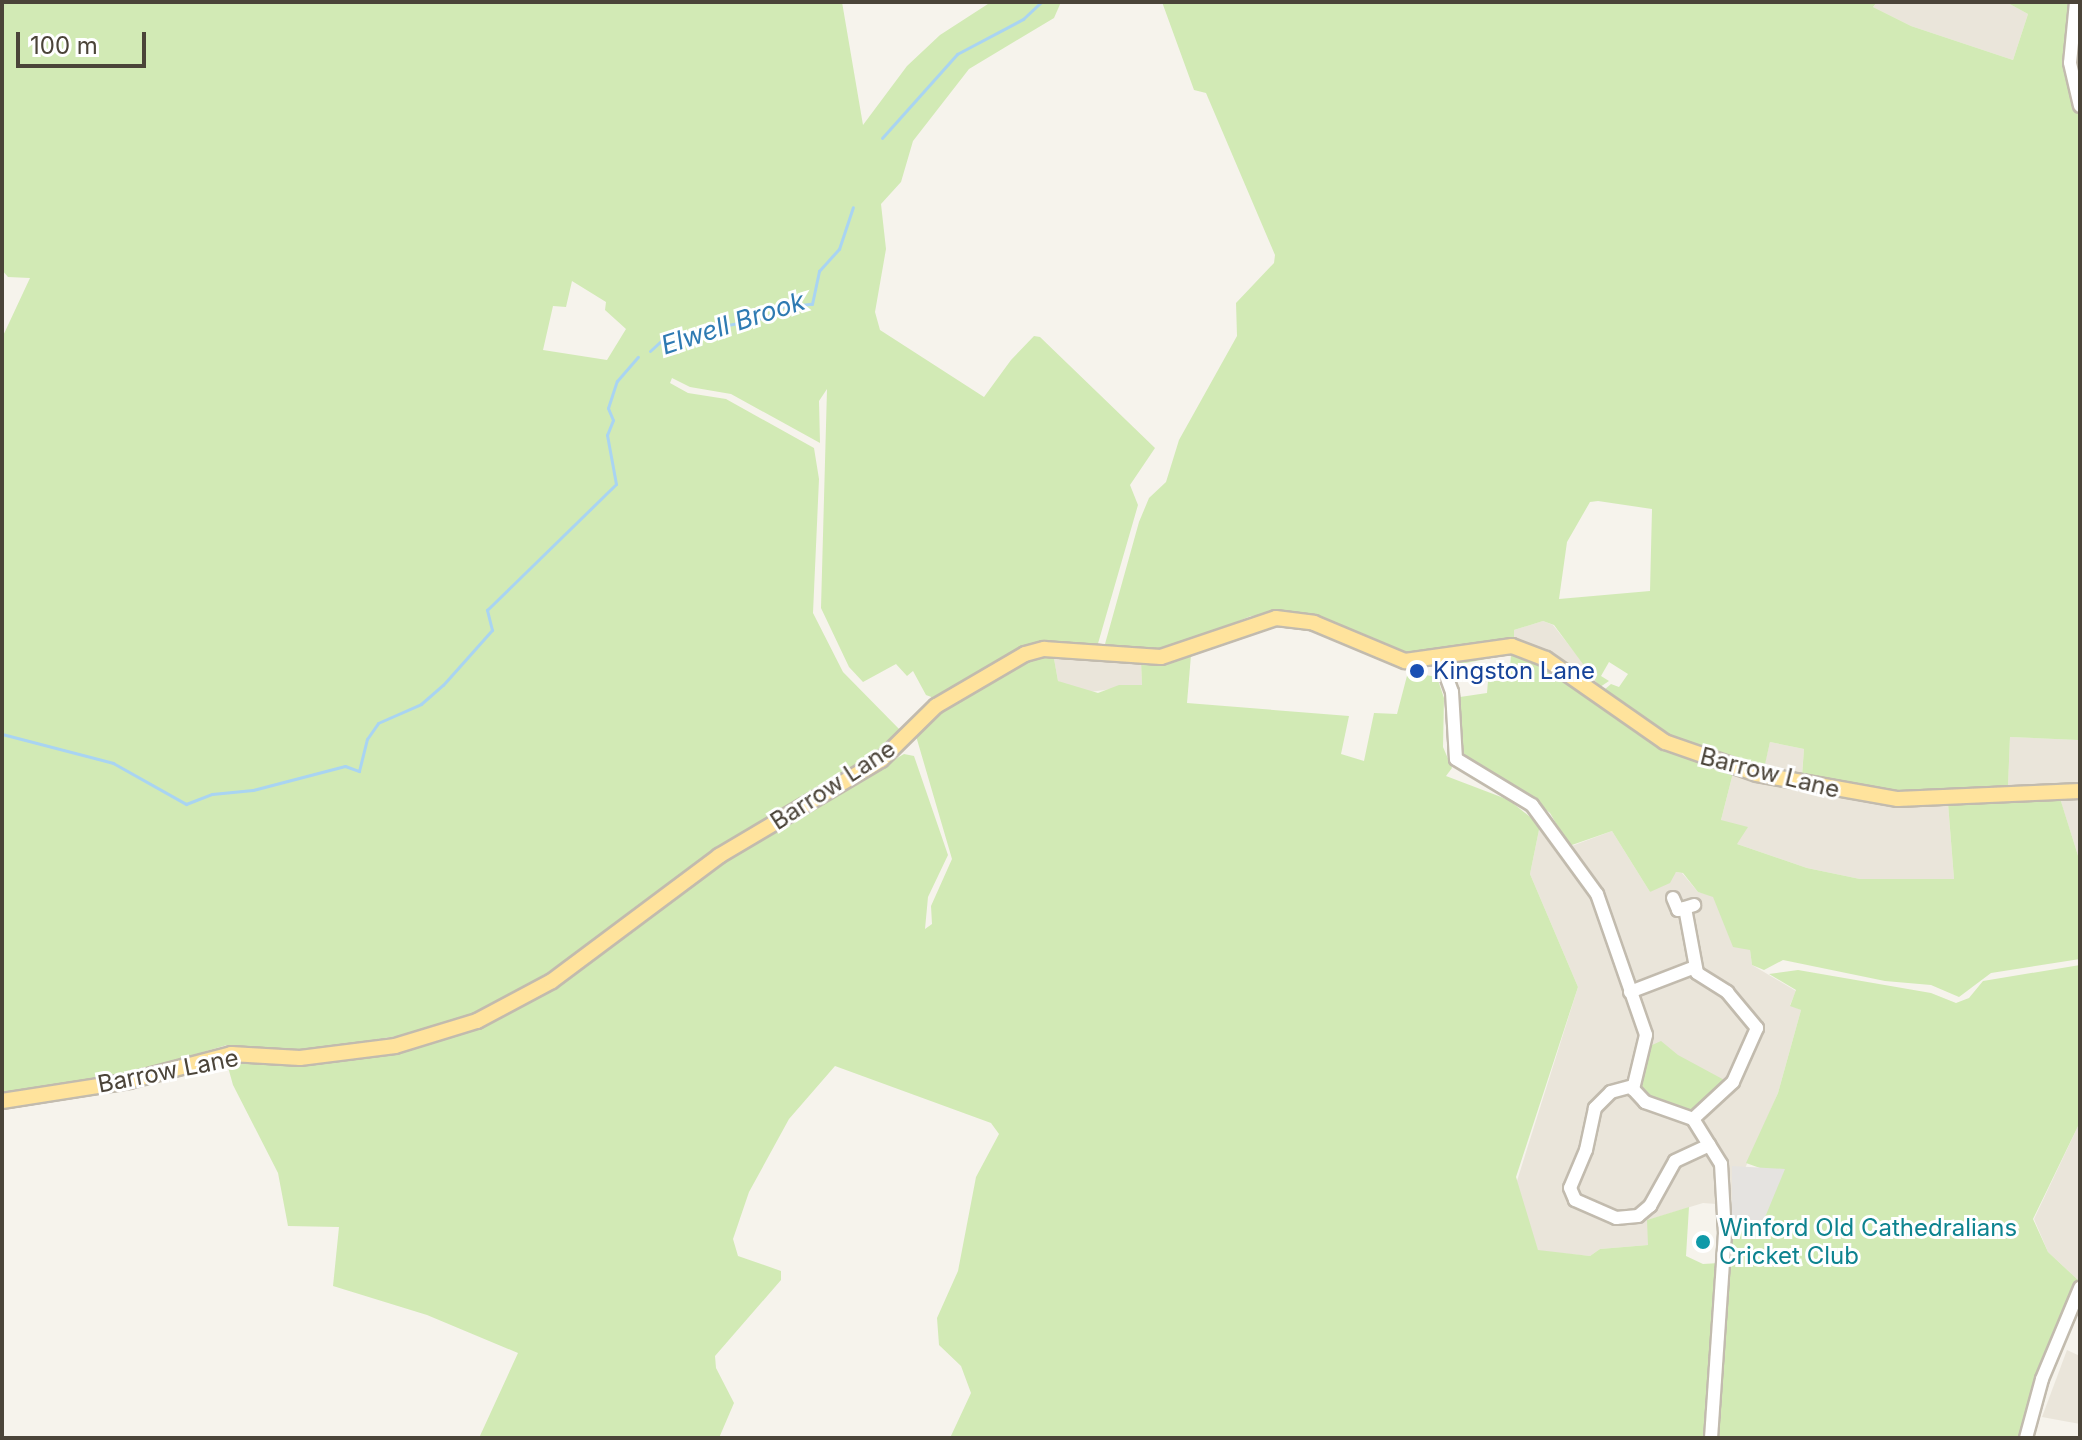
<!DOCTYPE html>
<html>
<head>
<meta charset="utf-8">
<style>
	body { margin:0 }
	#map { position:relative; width:2082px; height:1440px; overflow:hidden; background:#f6f3ec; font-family:Inter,sans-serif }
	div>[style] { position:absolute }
	.residential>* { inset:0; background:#eae5da }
	.green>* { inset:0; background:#d2eab5 }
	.parking>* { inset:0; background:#e5e3e0 }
	.stream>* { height:3px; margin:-1.5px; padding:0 1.5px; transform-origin:1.5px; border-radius:1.5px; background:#a9d4f2 }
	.roads { filter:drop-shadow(2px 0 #c2bbae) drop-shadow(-2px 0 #c2bbae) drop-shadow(0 2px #c2bbae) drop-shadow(0 -2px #c2bbae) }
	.minor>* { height:12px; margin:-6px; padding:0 6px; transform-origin:6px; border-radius:6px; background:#fff }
	.major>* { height:14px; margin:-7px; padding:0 7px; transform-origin:7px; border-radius:7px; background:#ffe39c }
	.dots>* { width:22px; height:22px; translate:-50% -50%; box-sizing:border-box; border:4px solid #fff; border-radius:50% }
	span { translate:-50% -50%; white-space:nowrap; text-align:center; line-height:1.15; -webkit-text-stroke:6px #fff; paint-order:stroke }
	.transit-label { font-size:24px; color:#164399 }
	.left { translate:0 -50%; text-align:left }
	.street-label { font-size:24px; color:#4b4439 }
	.culture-label { font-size:24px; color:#0d838f }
	.water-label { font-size:26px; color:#2e7ab2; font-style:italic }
	.frame { position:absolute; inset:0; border:4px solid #4b4439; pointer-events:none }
	.scale { position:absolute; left:16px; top:32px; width:130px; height:36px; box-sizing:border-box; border:4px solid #4b4439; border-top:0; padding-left:10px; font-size:24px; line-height:28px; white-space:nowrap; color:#4b4439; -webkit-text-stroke:6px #fff; paint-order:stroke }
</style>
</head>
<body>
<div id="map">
	<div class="residential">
		<i style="clip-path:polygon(1877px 2px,2006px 2px,2028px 14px,2013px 60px,1911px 26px,1873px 7px)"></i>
		<i style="clip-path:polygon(1543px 621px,1553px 625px,1596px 679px,1598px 692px,1514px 638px,1514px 630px)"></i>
		<i style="clip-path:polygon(1053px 653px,1141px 662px,1142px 685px,1082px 693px,1058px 681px)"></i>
		<i style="clip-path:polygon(2077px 712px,2080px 712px,2080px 862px,2056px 786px,2008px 786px,2010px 737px,2078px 740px)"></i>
		<i style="clip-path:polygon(1770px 742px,1804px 749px,1801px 787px,1948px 803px,1954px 879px,1860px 879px,1807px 868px,1737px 844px,1721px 820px,1733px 773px,1761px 780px)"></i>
		<i style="clip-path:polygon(1540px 825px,1561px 850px,1612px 831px,1650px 892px,1676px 872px,1682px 873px,1698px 892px,1713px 896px,1750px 950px,1752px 965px,1796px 991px,1790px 1005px,1801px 1010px,1778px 1093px,1729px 1205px,1703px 1203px,1648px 1220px,1648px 1245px,1600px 1249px,1590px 1256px,1538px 1251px,1516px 1184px,1578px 987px,1530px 874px)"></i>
		<i style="clip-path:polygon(2080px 1122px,2080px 1276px,2078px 1280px,2048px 1252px,2034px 1219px)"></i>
		<i style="clip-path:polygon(2067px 1350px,2080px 1356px,2080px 1424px,2042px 1417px)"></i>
	</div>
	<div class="green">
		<i style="clip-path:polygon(evenodd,2px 2px,842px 2px,863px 125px,907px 66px,940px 35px,991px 2px,1061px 2px,1054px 18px,969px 69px,913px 141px,901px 182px,881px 204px,886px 249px,875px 312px,880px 330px,984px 397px,1011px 360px,1034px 336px,1040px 337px,1155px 448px,1130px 485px,1138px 505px,1097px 647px,1030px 644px,934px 698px,926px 695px,913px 671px,907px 676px,896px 664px,863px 682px,849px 667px,821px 608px,827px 389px,819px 401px,820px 443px,731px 394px,690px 387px,672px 378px,670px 383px,688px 393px,726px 399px,814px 448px,819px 479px,813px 613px,843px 672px,902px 732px,875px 757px,624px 923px,509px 997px,459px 1020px,412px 1034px,295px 1051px,227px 1045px,138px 1071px,2px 1094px,2px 338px,30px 278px,8px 277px,2px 270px,2px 2px,572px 281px,606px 302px,605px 310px,626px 329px,607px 360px,543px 350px,553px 306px,566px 307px,572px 281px)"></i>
		<i style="clip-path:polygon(evenodd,1162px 2px,1877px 2px,1873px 7px,1911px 26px,2013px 60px,2028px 14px,2006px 2px,2080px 2px,2080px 97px,2074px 78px,2066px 79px,2080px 115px,2078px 740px,2010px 737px,2008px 786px,1891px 792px,1802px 776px,1804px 749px,1770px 742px,1764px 769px,1684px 745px,1609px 698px,1604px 690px,1611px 684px,1619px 687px,1628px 674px,1609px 662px,1601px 676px,1609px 681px,1600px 687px,1554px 625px,1543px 621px,1514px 630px,1514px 638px,1407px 655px,1295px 613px,1251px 616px,1164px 651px,1108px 648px,1105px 644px,1139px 522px,1149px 498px,1166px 482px,1179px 440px,1237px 336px,1236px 303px,1274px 263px,1275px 255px,1206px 93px,1194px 90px,1162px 2px,1598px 501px,1652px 509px,1650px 591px,1559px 599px,1567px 542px,1590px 502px,1598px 501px)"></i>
		<i style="clip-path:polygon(1509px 652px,1548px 668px,1654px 743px,1733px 773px,1721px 820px,1748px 827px,1737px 844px,1807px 868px,1860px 879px,1954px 879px,1948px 803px,2059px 795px,2080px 862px,2080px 959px,1991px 973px,1959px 997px,1931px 985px,1885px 981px,1783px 960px,1764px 970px,1752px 965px,1750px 950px,1733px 947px,1713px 897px,1698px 892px,1683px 873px,1676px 872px,1670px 883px,1650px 892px,1612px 831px,1569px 846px,1550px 813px,1515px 785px,1467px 762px,1457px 733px,1460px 697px,1487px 693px,1488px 681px,1509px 681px,1511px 654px,1451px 666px,1454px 661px)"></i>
		<i style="clip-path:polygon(1053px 653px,1058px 681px,1098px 693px,1119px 685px,1142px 685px,1141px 662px,1191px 655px,1187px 703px,1349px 716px,1341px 754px,1364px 761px,1374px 713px,1397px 714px,1408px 672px,1437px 677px,1444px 698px,1443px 747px,1452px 768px,1446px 776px,1509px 800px,1540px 825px,1530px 874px,1578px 987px,1516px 1177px,1538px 1250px,1590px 1256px,1600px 1249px,1648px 1245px,1647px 1220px,1689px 1207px,1686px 1256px,1703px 1264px,1719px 1263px,1707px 1438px,950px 1438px,971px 1393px,961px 1366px,939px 1345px,937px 1318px,958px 1271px,976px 1177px,999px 1134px,991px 1123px,835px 1066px,789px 1119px,749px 1192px,733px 1239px,738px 1256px,781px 1271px,781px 1280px,715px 1356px,716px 1368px,734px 1403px,719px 1438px,479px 1438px,518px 1353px,427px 1315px,333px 1286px,339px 1227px,288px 1226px,278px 1173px,233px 1085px,226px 1060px,303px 1065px,395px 1051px,492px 1019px,658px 913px,718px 862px,904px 754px,914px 756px,948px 855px,928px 897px,925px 929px,932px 924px,931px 906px,952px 859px,916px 736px,940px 710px,1028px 659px)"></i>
		<i style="clip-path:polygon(2080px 965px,2080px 1122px,2033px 1219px,2048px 1252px,2078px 1280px,2047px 1349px,2020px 1438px,1716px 1438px,1729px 1218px,1741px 1207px,1760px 1168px,1746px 1163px,1778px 1093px,1801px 1010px,1790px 1006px,1796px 990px,1769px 974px,1798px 970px,1931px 993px,1956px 1003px,1969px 998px,1983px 981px)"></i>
		<i style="clip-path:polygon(1661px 1041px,1678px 1055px,1728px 1082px,1692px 1111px,1649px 1101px,1639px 1090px,1640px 1065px,1650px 1046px)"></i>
	</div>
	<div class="parking">
		<i style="clip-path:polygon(1732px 1166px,1785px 1169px,1761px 1227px,1732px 1220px)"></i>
	</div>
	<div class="stream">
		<i style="left:882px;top:138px;width:113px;rotate:-48.2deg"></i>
		<i style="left:957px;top:54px;width:75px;rotate:-27.9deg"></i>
		<i style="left:1023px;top:19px;width:25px;rotate:-43deg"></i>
		<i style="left:650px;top:351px;width:15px;rotate:-42deg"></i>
		<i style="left:661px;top:341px;width:21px;rotate:-3deg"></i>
		<i style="left:682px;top:340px;width:14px;rotate:-34deg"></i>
		<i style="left:694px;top:332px;width:75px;rotate:-11.6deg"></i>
		<i style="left:767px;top:317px;width:17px;rotate:-36deg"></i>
		<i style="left:781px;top:307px;width:31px;rotate:-6deg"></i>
		<i style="left:812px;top:304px;width:34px;rotate:-78deg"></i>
		<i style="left:819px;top:271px;width:30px;rotate:-48deg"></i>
		<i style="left:839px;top:249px;width:44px;rotate:-71.6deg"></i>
		<i style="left:2px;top:734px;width:115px;rotate:14.6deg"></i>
		<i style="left:113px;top:763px;width:84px;rotate:29.3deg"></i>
		<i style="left:186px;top:804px;width:28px;rotate:-21deg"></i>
		<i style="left:212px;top:794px;width:41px;rotate:-5.6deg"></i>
		<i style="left:253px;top:790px;width:95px;rotate:-14.6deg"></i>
		<i style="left:345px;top:766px;width:15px;rotate:20deg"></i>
		<i style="left:359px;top:771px;width:33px;rotate:-76deg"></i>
		<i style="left:367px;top:739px;width:19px;rotate:-55deg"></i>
		<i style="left:378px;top:723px;width:47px;rotate:-23.8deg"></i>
		<i style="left:421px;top:704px;width:29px;rotate:-41deg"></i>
		<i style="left:443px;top:685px;width:74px;rotate:-48.3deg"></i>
		<i style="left:492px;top:630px;width:21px;rotate:-104deg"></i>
		<i style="left:487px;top:610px;width:180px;rotate:-44.3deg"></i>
		<i style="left:616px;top:484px;width:50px;rotate:-100.4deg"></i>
		<i style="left:607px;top:435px;width:16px;rotate:-68deg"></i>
		<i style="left:613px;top:420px;width:13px;rotate:-113deg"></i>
		<i style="left:608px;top:408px;width:28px;rotate:-72deg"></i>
		<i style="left:617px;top:381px;width:32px;rotate:-49deg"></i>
	</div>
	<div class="roads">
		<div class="minor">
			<i style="left:2076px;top:2px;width:61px;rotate:95.6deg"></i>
			<i style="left:2070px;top:63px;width:44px;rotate:76.9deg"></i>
			<i style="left:1440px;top:659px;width:35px;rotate:70deg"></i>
			<i style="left:1452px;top:692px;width:67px;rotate:86.6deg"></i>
			<i style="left:1456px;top:759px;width:89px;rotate:31.2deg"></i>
			<i style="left:1532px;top:805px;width:110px;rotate:53.9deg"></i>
			<i style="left:1597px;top:894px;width:149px;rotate:70.8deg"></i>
			<i style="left:1646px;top:1035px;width:56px;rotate:103.5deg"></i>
			<i style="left:1633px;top:1089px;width:18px;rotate:47deg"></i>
			<i style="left:1645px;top:1102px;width:51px;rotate:19.5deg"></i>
			<i style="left:1693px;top:1119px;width:53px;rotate:58.1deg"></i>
			<i style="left:1721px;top:1164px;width:69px;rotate:86.7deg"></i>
			<i style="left:1725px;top:1233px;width:205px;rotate:93.9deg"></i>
			<i style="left:1673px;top:898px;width:13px;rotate:67deg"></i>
			<i style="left:1678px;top:910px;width:17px;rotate:-17deg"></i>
			<i style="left:1685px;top:908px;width:66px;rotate:79.5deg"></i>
			<i style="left:1697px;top:973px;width:36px;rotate:32deg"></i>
			<i style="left:1727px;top:992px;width:47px;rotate:50.2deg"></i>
			<i style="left:1757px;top:1028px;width:59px;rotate:114deg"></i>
			<i style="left:1733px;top:1082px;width:54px;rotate:137.2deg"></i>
			<i style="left:1630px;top:992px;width:70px;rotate:-21deg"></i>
			<i style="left:1633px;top:1086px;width:23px;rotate:165deg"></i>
			<i style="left:1611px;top:1092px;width:23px;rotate:135deg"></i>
			<i style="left:1595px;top:1108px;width:43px;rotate:102.1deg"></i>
			<i style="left:1586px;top:1150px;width:41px;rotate:112.8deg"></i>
			<i style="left:1570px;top:1188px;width:13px;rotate:67deg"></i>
			<i style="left:1575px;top:1200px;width:45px;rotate:23.7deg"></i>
			<i style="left:1616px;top:1218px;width:22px;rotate:-5deg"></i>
			<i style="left:1638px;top:1216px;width:16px;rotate:-40deg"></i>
			<i style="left:1650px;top:1206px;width:51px;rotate:-60.9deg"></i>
			<i style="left:1675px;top:1161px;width:38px;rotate:-25deg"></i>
			<i style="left:2026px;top:1438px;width:61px;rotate:-74.8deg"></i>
			<i style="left:2042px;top:1379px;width:99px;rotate:-67.3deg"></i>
		</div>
		<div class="major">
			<i style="left:2px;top:1101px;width:129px;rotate:-8.9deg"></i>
			<i style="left:129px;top:1081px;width:106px;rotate:-14.8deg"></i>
			<i style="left:231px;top:1054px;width:69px;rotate:3.3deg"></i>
			<i style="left:300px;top:1058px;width:96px;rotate:-7.2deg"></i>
			<i style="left:395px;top:1046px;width:86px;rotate:-17deg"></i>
			<i style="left:477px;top:1021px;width:85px;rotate:-28.1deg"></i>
			<i style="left:552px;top:981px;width:209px;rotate:-36.8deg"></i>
			<i style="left:719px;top:856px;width:188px;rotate:-30.7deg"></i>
			<i style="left:881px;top:760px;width:77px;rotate:-44.5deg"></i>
			<i style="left:936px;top:706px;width:103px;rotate:-30.3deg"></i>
			<i style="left:1025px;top:654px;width:20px;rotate:-15deg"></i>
			<i style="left:1044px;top:649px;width:117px;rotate:3.9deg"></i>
			<i style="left:1161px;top:657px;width:121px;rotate:-18.7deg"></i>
			<i style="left:1276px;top:618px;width:38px;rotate:7deg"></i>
			<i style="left:1314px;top:623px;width:99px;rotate:22.7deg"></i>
			<i style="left:1405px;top:661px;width:108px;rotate:-8deg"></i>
			<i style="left:1512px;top:646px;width:36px;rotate:21deg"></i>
			<i style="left:1546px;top:659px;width:145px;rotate:34.9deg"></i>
			<i style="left:1665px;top:742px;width:97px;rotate:19.2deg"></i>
			<i style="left:1757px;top:774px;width:143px;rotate:10.1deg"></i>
			<i style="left:1898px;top:799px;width:182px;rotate:-2.5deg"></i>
		</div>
	</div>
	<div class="dots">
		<i style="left:1417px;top:671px;background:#1a4fb4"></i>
		<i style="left:1703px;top:1242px;background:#0f9aa8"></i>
	</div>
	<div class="transit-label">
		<span class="left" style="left:1433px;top:671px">Kingston Lane</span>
	</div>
	<div class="street-label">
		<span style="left:1770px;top:773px;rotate:14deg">Barrow Lane</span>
		<span style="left:833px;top:785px;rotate:-33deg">Barrow Lane</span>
		<span style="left:168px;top:1071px;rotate:-11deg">Barrow Lane</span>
	</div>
	<div class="culture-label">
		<span class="left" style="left:1719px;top:1242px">Winford Old Cathedralians<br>Cricket Club</span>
	</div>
	<div class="water-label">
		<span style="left:733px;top:323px;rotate:-18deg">Elwell Brook</span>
	</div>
	<div class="frame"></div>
	<div class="scale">100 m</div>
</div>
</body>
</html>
